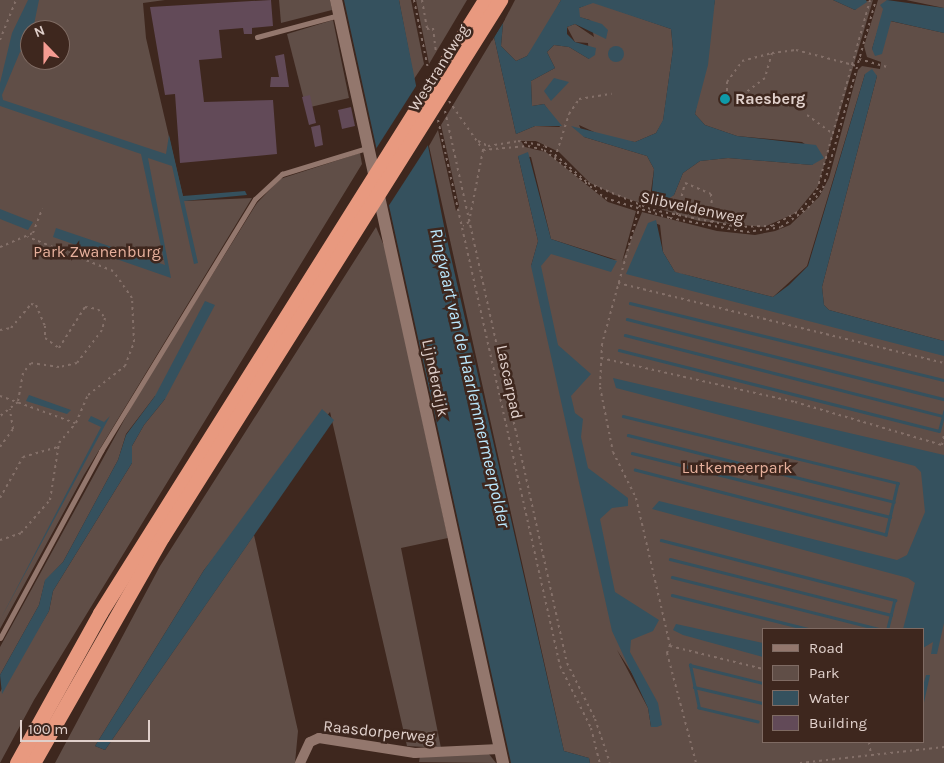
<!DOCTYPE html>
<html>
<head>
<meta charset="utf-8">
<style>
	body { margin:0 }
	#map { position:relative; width:944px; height:763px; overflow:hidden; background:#3e271e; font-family:Karla,sans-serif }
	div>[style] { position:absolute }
	.green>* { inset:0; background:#604e47 }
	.water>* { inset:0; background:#35515e }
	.round { border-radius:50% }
	.pier>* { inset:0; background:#3e271e }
	.stream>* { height:2.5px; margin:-1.25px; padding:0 1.25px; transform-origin:1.25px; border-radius:1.25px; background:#35515e }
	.building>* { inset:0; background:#624a58 }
	.path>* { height:2px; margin-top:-1px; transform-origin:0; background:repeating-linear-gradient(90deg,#847069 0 2.5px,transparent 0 6.5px) }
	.service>* { height:5px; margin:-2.5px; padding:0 2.5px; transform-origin:2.5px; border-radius:2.5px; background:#93776d }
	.minor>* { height:10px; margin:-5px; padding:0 5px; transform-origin:5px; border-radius:5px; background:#93776d }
	.tertiary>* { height:12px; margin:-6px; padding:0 6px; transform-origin:6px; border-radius:6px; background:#93776d }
	.motorway>* { height:15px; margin:-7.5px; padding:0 7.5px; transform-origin:7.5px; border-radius:7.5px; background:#e8997f }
	.dots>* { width:14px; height:14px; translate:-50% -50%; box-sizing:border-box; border:2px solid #3e271e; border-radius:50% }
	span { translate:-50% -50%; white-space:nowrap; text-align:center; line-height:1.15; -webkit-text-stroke:5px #3e271e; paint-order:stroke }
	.street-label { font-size:16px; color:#e0d0cb }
	.poi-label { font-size:16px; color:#e0d0cb; font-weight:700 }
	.left { translate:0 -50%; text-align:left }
	.park-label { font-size:16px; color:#e7b09c }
	.water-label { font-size:18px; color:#bae8fe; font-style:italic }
	.legend { position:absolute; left:762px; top:628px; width:162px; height:115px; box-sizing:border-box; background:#3e271e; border:1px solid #7f6b63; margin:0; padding:6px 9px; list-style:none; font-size:15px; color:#e0d0cb }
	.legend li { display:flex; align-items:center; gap:10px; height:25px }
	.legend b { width:25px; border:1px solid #7f6b63 }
	.north { position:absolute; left:20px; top:20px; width:50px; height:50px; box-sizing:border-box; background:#3e271e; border:1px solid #7f6b63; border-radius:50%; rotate:338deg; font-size:14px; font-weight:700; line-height:20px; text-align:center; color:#e0d0cb }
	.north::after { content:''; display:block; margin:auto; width:18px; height:22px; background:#f59c92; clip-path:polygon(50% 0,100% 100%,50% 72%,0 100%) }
	.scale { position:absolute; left:20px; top:720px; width:130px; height:22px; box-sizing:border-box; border:2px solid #e0d0cb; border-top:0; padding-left:6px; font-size:15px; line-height:18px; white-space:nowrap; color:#e0d0cb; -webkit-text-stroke:4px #3e271e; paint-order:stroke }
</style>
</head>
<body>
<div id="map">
	<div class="green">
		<i style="clip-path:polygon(evenodd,0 0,165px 0,143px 3px,146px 38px,184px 201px,252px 198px,84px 475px,0 629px,0 0,30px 30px,60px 30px,60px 60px,30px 60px,30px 30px)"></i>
		<i style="clip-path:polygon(279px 0,330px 0,332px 10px,281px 23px)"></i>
		<i style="clip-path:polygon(399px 0,411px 0,424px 64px,414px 79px)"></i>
		<i style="clip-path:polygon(416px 0,467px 0,429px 64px)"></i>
		<i style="clip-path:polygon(515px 0,561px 0,541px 38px,527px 56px,516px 61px,501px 46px,503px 23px)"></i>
		<i style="clip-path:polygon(evenodd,715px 0,833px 0,855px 10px,862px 2px,873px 0,818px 186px,796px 213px,764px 227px,699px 221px,615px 195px,590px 183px,559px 152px,536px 141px,521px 141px,525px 147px,546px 152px,608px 202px,636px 211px,622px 262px,642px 212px,717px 231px,755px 235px,775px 231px,790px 225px,819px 197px,829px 178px,858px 70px,862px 66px,880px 69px,881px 62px,867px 57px,864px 46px,878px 0,887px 0,872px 49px,879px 54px,890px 21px,944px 33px,944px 341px,829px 310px,824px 305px,822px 287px,877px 76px,873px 74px,865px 74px,807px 266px,773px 297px,675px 272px,663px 252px,660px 225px,652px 222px,635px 260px,944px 351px,944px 763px,590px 763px,589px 758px,564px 751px,429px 146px,438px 130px,456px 211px,459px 206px,441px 125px,494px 37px,516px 134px,535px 126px,560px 127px,544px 104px,532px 106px,531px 81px,555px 68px,547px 52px,554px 45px,569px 47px,589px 59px,588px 43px,575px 42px,567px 27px,575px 24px,594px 37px,590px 20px,579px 17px,579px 8px,593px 2px,671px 29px,673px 49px,663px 121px,656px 133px,635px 142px,607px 138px,579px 125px,584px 137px,647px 156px,654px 169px,651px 191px,656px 202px,674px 195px,683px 173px,700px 161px,728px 158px,812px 165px,820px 155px,802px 142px,737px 136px,705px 125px,695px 114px,715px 0,518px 156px,531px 157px,551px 239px,617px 260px,542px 252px,531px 266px,538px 241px,518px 156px,715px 0,763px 629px,923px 629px,923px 742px,763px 742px,763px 629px,715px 0,617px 650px,653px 706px,651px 727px,648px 708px,617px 650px)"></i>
		<i style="clip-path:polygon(906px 0,944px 0,944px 8px)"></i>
		<i style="clip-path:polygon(333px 20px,349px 98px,306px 108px,287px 34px)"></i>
		<i style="clip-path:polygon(360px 153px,362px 164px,34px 700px,0 763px,0 692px,49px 611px,53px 591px,132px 463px,132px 446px,144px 425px,165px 399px,155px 396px,126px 434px,118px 460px,63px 562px,45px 581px,39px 605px,0 675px,0 647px,141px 389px,257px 203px,280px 179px)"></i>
		<i style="clip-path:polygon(376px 227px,385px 248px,448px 538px,401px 548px,441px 748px,407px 746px,330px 412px,204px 570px,95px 746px,105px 750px,254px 535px,298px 731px,295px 763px,55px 763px,160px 566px)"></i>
		<i style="clip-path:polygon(489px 754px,496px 763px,419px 762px,420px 756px)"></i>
	</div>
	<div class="water">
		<i style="clip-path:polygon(28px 0,39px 0,30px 44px,20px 52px,2px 95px,3px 100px,166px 154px,169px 135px,183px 196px,245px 191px,247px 195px,184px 201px,198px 263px,194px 264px,172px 166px,148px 158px,171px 278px,53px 237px,56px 228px,165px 265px,141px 154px,0 106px,0 83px,12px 33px)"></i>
		<i style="clip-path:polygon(344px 0,399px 0,445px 231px,564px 751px,589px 758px,590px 763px,511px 763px)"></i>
		<i style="clip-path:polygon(561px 0,715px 0,708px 65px,695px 114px,705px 125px,737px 136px,816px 145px,824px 158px,812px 165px,728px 158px,700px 161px,683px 173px,674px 195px,658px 206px,651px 201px,654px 169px,647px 156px,584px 137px,571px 126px,635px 142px,656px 133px,663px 120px,673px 49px,671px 29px,593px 3px,579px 8px,580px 17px,602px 24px,608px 30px,606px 39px,575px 24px,567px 27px,567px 34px,575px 42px,596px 48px,595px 55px,589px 59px,569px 47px,554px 45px,547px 52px,555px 68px,531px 81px,532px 106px,544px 104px,562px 126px,535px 126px,516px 134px,494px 37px,503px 23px,501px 46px,516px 61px,527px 56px)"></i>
		<i style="clip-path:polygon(833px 0,866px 0,867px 2px,855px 10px)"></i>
		<i style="clip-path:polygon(887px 0,944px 8px,944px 33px,891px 21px,882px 54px,875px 56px,872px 49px,883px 9px,880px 5px)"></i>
		<i class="round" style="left:608px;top:46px;width:16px;height:16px"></i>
		<i style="clip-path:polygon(872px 69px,877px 76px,822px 287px,824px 305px,829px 310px,944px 341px,944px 356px,626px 274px,648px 223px,656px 220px,663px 252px,675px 272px,773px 297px,789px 285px,808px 266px,865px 74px)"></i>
		<i style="clip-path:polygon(554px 78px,569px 82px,551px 101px,544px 91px)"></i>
		<i style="clip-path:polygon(528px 152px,551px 239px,617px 261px,611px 272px,551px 254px,541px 266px,558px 345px,591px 374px,571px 396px,575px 413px,583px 419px,581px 437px,588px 468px,628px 498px,628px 506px,612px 508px,600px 519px,615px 592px,659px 620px,653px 631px,631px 640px,630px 652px,658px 703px,662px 725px,657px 727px,651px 727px,648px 708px,612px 631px,531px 266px,538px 241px,518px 156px)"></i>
		<i style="clip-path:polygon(0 209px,33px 222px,28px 230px,0 219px)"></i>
		<i style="clip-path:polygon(205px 301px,215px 305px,165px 399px,144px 425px,132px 446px,132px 463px,53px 591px,49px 611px,2px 694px,0 675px,39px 605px,45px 580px,63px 562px,118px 460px,126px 435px,155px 396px)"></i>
		<i style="clip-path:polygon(613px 378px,944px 455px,944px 623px,937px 654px,931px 654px,933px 642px,923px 648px,923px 629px,903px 629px,915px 583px,908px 578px,652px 509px,659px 501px,897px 560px,907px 555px,925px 512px,921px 472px,915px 466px,616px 388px)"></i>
		<i style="clip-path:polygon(29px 395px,71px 410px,67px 414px,26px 401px)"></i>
		<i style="clip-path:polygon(322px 409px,334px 420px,105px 750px,95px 746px,204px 570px)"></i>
		<i style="clip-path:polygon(91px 416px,104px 422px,110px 416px,0 620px,101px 427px,88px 421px)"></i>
		<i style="clip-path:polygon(676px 624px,763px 643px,763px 657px,683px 635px,673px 630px)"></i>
		<i style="clip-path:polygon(926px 675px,930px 675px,923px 707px,923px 686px)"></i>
	</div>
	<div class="pier">
		<i style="clip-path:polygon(482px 0,501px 0,505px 19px,492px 41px)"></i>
		<i style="clip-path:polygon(418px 83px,430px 142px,386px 210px,374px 152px)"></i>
	</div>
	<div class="stream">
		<i style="left:630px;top:303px;width:323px;rotate:13.8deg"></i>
		<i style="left:627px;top:319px;width:327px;rotate:14.2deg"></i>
		<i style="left:625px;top:335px;width:328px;rotate:14.3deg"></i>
		<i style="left:619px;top:350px;width:330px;rotate:14.2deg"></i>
		<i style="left:939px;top:431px;width:20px;rotate:-75deg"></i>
		<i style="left:623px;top:416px;width:283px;rotate:13.7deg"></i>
		<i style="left:898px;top:483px;width:53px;rotate:103deg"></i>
		<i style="left:886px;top:535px;width:259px;rotate:-165.5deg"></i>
		<i style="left:628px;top:435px;width:274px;rotate:14.1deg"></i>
		<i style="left:632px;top:453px;width:266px;rotate:13.9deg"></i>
		<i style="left:661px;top:540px;width:242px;rotate:14.4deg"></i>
		<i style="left:895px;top:600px;width:30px;rotate:104deg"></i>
		<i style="left:670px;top:559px;width:228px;rotate:14.2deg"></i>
		<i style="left:672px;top:577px;width:213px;rotate:14.1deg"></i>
		<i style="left:672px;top:595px;width:140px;rotate:14deg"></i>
		<i style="left:694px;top:687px;width:71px;rotate:13.1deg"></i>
		<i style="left:758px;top:722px;width:61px;rotate:-166.7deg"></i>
		<i style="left:699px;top:708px;width:44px;rotate:-101.8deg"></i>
		<i style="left:690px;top:665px;width:75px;rotate:13.9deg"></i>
	</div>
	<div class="building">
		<i style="clip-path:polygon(271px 0,273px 26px,252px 28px,252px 34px,244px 34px,243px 28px,219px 30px,222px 58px,199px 60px,204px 102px,273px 100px,277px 154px,180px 163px,175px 94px,165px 95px,150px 7px)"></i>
		<i style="clip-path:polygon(284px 54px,289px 87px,270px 87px,271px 77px,279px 77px,275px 56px)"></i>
		<i style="clip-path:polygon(310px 95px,316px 123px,309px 125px,302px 97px)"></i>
		<i style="clip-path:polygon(351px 107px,355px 126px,342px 129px,338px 110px)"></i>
		<i style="clip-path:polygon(320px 125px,323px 145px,315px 147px,311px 127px)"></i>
	</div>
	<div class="path">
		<i style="left:414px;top:0;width:70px;rotate:78.5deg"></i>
		<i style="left:422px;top:0;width:29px;rotate:80deg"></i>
		<i style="left:427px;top:29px;width:6px;rotate:-9deg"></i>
		<i style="left:433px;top:28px;width:26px;rotate:83deg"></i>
		<i style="left:0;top:40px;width:43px;rotate:-68.2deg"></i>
		<i style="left:772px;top:53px;width:24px;rotate:-7deg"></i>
		<i style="left:796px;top:50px;width:63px;rotate:14.7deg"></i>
		<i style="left:859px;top:59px;width:32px;rotate:16deg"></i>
		<i style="left:727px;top:97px;width:15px;rotate:-90deg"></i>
		<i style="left:727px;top:82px;width:26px;rotate:-54deg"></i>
		<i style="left:742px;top:61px;width:31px;rotate:-15deg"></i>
		<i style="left:772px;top:53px;width:26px;rotate:106deg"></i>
		<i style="left:765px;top:78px;width:25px;rotate:143deg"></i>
		<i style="left:449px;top:101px;width:60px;rotate:55.2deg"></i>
		<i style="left:483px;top:150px;width:73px;rotate:101deg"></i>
		<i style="left:469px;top:222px;width:7px;rotate:146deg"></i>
		<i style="left:445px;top:111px;width:565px;rotate:77.54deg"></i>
		<i style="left:567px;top:663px;width:63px;rotate:63.4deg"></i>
		<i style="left:595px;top:719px;width:46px;rotate:71.2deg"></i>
		<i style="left:807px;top:115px;width:32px;rotate:36deg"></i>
		<i style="left:438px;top:120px;width:559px;rotate:77.4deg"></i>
		<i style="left:560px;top:666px;width:69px;rotate:63.4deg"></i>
		<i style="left:591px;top:728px;width:36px;rotate:76deg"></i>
		<i style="left:478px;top:141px;width:11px;rotate:27deg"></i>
		<i style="left:488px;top:146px;width:30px;rotate:-9deg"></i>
		<i style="left:518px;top:141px;width:27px;rotate:10deg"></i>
		<i style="left:545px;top:146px;width:57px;rotate:40.7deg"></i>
		<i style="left:588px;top:183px;width:70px;rotate:22.6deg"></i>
		<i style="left:653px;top:210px;width:87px;rotate:11.3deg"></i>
		<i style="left:738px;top:227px;width:34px;rotate:-2deg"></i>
		<i style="left:772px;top:226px;width:33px;rotate:-29deg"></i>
		<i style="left:801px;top:210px;width:26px;rotate:-51deg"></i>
		<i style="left:817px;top:190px;width:197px;rotate:-74.4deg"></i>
		<i style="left:483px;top:150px;width:45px;rotate:-5.1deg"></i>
		<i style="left:528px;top:146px;width:16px;rotate:14deg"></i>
		<i style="left:544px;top:150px;width:78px;rotate:38.2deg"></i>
		<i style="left:605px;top:198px;width:68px;rotate:17.1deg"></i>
		<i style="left:670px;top:218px;width:78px;rotate:10.3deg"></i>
		<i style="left:747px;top:232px;width:34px;rotate:-8deg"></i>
		<i style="left:781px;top:227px;width:33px;rotate:-35deg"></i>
		<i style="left:808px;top:208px;width:25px;rotate:-53deg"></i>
		<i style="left:823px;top:188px;width:195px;rotate:-74.3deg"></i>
		<i style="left:555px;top:158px;width:46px;rotate:-72.3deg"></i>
		<i style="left:569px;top:114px;width:18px;rotate:-56deg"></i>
		<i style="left:579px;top:99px;width:33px;rotate:-9deg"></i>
		<i style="left:640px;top:205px;width:144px;rotate:105.3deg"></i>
		<i style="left:602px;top:344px;width:43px;rotate:92.7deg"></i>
		<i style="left:600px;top:387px;width:66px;rotate:78.7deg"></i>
		<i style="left:613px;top:452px;width:51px;rotate:63.4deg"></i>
		<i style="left:636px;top:498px;width:151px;rotate:77deg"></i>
		<i style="left:670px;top:645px;width:9px;rotate:111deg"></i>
		<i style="left:667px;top:653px;width:114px;rotate:75.2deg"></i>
		<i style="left:677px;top:215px;width:33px;rotate:-76deg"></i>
		<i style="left:685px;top:183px;width:28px;rotate:23deg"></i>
		<i style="left:711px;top:194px;width:30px;rotate:86deg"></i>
		<i style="left:0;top:247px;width:36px;rotate:-23deg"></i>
		<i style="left:33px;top:233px;width:26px;rotate:-69deg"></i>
		<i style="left:618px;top:283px;width:336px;rotate:13.8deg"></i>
		<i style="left:0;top:330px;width:11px;rotate:-10deg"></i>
		<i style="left:11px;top:328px;width:31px;rotate:-50deg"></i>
		<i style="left:31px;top:304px;width:5px;rotate:11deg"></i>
		<i style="left:36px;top:305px;width:23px;rotate:67deg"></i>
		<i style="left:45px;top:326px;width:12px;rotate:90deg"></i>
		<i style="left:45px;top:338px;width:17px;rotate:36deg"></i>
		<i style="left:59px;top:348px;width:49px;rotate:-57.6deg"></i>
		<i style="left:85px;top:307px;width:13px;rotate:9deg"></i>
		<i style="left:98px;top:309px;width:11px;rotate:52deg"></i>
		<i style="left:105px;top:318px;width:12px;rotate:104deg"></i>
		<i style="left:102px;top:330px;width:41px;rotate:127.1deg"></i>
		<i style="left:77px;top:363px;width:18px;rotate:167deg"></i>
		<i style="left:59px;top:367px;width:28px;rotate:-172deg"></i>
		<i style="left:31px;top:363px;width:13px;rotate:129deg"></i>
		<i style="left:23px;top:373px;width:29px;rotate:100deg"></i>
		<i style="left:18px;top:402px;width:23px;rotate:142deg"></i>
		<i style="left:601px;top:358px;width:199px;rotate:12.8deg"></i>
		<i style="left:795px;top:402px;width:153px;rotate:16.3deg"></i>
		<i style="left:942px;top:445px;width:10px;rotate:-79deg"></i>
		<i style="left:0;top:396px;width:80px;rotate:19.8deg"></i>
		<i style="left:0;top:447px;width:22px;rotate:-54deg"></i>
		<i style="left:13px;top:429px;width:20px;rotate:-99deg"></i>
		<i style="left:0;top:498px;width:47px;rotate:-60.7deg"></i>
		<i style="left:23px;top:457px;width:36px;rotate:-16deg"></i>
		<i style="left:0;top:540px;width:22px;rotate:-18deg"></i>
		<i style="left:21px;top:533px;width:44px;rotate:-48.7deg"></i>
		<i style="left:50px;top:500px;width:58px;rotate:-81deg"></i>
		<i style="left:59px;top:443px;width:26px;rotate:-50deg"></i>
		<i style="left:76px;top:423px;width:30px;rotate:-67deg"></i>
		<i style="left:88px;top:395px;width:47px;rotate:-38.1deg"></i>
		<i style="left:125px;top:366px;width:26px;rotate:-69deg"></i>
		<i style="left:134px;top:342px;width:44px;rotate:-92.6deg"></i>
		<i style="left:132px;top:298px;width:33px;rotate:-125deg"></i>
		<i style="left:113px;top:271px;width:92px;rotate:-158.2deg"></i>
		<i style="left:670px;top:646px;width:96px;rotate:13.9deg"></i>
		<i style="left:869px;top:742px;width:12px;rotate:81deg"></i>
		<i style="left:800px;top:763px;width:145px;rotate:-6.3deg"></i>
	</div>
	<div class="service">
		<i style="left:257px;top:37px;width:85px;rotate:-15deg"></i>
		<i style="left:0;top:638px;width:213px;rotate:-61.6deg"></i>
		<i style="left:101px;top:451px;width:295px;rotate:-58.6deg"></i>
		<i style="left:255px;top:199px;width:37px;rotate:-43deg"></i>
		<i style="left:282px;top:174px;width:89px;rotate:-17deg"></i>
	</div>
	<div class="minor">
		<i style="left:300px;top:763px;width:23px;rotate:-65deg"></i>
		<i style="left:310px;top:742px;width:10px;rotate:-24deg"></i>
		<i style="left:319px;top:738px;width:97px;rotate:8.9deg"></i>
		<i style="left:415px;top:753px;width:84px;rotate:-2.7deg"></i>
	</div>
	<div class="tertiary">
		<i style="left:336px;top:0;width:781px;rotate:77.65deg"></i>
	</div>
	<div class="motorway">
		<i style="left:17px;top:763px;width:171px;rotate:-61deg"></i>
		<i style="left:100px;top:613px;width:724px;rotate:-57.87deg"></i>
		<i style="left:33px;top:763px;width:260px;rotate:-60.3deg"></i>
		<i style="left:162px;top:537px;width:635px;rotate:-57.81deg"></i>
	</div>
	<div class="dots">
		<i style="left:725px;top:99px;background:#0f9aa8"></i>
	</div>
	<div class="street-label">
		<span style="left:439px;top:68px;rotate:-58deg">Westrandweg</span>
		<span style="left:692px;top:208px;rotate:12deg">Slibveldenweg</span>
		<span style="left:435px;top:378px;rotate:78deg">Lijnderdijk</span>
		<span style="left:509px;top:382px;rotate:78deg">Lascarpad</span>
		<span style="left:379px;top:732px;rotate:6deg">Raasdorperweg</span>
	</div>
	<div class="poi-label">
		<span class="left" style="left:735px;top:99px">Raesberg</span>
	</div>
	<div class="park-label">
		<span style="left:97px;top:252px">Park Zwanenburg</span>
		<span style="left:737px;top:468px">Lutkemeerpark</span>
	</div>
	<div class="water-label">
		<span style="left:470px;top:378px;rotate:77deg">Ringvaart van de Haarlemmermeerpolder</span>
	</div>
	<ul class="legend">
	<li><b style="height:6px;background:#93776d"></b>Road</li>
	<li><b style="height:14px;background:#604e47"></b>Park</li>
	<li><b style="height:14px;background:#35515e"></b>Water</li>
	<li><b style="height:14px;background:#624a58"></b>Building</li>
	</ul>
	<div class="north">N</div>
	<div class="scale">100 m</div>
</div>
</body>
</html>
